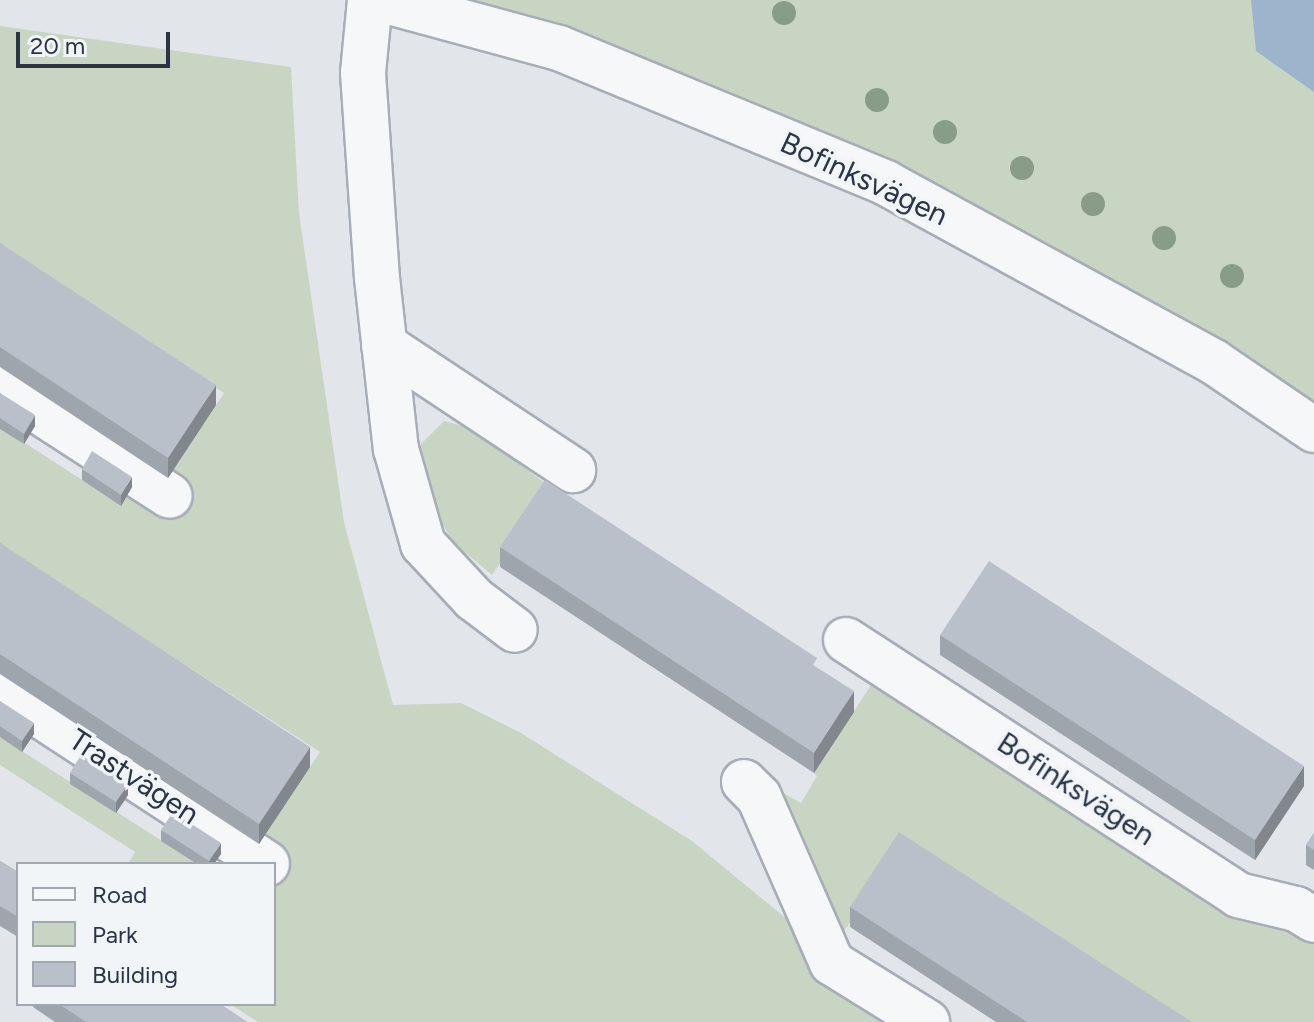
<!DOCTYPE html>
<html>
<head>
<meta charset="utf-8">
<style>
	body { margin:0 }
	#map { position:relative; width:1314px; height:1022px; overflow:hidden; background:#e2e6eb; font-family:Figtree,sans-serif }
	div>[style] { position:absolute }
	.green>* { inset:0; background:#c9d5c3 }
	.water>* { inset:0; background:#9cb5cc }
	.roads { filter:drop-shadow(2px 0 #a7adb6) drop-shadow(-2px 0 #a7adb6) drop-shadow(0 2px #a7adb6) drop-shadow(0 -2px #a7adb6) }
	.minor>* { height:44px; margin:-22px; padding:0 22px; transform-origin:22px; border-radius:22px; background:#f5f7f9 }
	.trees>* { width:24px; height:24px; margin:-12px; border-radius:50%; background:#899c87 }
	.wall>* { inset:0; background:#9fa5ad }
	.shaded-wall>* { inset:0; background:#82868d }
	.building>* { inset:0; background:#b9c0c9 }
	span { translate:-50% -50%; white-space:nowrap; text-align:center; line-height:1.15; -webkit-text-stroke:7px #f2f5f8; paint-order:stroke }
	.street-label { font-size:30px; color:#2a3444 }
	.legend { position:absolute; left:16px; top:862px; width:260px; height:144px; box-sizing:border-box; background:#f2f5f8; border:2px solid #a2a8b0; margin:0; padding:10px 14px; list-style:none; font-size:24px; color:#2a3444 }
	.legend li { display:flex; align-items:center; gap:16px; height:40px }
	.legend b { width:40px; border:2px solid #a2a8b0 }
	.scale { position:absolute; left:16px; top:32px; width:154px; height:36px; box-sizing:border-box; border:4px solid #2a3444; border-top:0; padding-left:10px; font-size:24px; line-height:28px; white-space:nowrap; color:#2a3444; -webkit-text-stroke:6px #f2f5f8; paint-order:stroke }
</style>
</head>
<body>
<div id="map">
	<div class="green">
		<i style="clip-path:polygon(382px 0,1314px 0,1314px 430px,886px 183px)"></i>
		<i style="clip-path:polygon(0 26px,291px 67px,299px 213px,344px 522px,393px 705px,461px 703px,521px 733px,692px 841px,822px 948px,927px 1022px,258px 1022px,230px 1004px,274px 1004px,274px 864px,259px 844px,320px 752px,0 545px,0 427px,121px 505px,132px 487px,168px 478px,224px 393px,0 245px)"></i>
		<i style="clip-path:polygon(444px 421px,474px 429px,546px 484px,545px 500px,492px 575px,454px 543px,429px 503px,417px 467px,421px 444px)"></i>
		<i style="clip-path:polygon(884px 684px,1314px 940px,1314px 1022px,1161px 1022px,899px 853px,837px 941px,768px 784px,801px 803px,817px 776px,814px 773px,871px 685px)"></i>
		<i style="clip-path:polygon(0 737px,198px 864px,128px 864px,135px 852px,0 765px)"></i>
	</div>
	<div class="water">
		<i style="clip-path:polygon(1251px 0,1314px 0,1314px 92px,1256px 51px)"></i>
	</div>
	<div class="roads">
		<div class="minor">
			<i style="left:370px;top:0;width:73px;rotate:95.5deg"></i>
			<i style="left:363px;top:73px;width:205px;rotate:86.1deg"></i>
			<i style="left:377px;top:278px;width:172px;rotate:83.7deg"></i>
			<i style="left:396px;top:449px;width:99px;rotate:74.1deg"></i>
			<i style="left:423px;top:544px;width:75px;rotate:47.2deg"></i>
			<i style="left:474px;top:599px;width:51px;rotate:37.1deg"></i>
			<i style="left:382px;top:0;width:183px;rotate:15.2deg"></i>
			<i style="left:559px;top:48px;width:354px;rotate:22.4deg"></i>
			<i style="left:886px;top:183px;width:374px;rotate:28.6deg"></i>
			<i style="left:1214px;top:362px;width:121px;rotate:34.2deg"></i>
			<i style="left:384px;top:345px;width:227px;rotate:33.5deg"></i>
			<i style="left:0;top:386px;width:202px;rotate:32.9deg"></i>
			<i style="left:846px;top:640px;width:468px;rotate:33deg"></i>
			<i style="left:1238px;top:895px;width:60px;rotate:13.6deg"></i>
			<i style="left:1296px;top:909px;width:21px;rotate:31deg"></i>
			<i style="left:0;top:689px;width:319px;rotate:33.2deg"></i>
			<i style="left:744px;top:782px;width:21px;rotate:45deg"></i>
			<i style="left:759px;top:797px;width:181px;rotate:66.3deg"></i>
			<i style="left:832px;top:963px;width:112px;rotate:31.8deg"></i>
		</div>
	</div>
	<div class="trees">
		<i style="left:784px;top:13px"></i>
		<i style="left:877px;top:100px"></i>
		<i style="left:945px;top:132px"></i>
		<i style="left:1022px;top:168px"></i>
		<i style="left:1093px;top:204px"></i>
		<i style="left:1164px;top:238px"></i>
		<i style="left:1232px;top:276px"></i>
	</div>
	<div class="wall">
		<i style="clip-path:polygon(0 243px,216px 405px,168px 478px,0 367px)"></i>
		<i style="clip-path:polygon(0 393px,35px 426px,24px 444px,0 429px)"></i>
		<i style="clip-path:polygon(82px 469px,132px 487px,121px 506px,82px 480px)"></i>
		<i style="clip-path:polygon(0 543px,310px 767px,259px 844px,0 674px)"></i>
		<i style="clip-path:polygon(500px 547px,817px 668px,854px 712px,814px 773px,500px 567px)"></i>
		<i style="clip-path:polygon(940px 635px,1304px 786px,1255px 860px,940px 655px)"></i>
		<i style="clip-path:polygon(0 701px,34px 734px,22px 752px,0 737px)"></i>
		<i style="clip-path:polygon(70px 773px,128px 795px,116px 813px,70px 784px)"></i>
		<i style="clip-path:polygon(161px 830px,221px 854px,214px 864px,197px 864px,161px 841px)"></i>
		<i style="clip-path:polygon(1314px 833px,1314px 870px,1306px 865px,1306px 845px)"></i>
		<i style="clip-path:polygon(0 861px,18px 872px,18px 937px,0 926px)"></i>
		<i style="clip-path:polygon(850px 907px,1192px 1022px,996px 1022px,850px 927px)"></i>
		<i style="clip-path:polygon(33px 1004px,220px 1004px,247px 1022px,55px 1022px,33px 1007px)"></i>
	</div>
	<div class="shaded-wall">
		<i style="clip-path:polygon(216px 385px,216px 405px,168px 478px,168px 458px)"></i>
		<i style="clip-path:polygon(35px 415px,35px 426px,24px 444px,24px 434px)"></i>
		<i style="clip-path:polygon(132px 477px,132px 487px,121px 506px,121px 495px)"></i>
		<i style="clip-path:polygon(854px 691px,854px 712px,814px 773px,814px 753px)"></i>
		<i style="clip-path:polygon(34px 723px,34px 734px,22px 752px,22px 741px)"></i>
		<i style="clip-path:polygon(310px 747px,310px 767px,259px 844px,259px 824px)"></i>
		<i style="clip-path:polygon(1304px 766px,1304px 786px,1255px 860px,1255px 840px)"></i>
		<i style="clip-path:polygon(128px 784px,128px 795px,116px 813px,116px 802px)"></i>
		<i style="clip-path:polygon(221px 843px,221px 854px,214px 864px,209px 864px,209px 861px)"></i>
	</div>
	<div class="building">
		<i style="clip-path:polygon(0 243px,216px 385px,168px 458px,0 347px)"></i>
		<i style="clip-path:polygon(0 393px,35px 415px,24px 434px,0 418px)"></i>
		<i style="clip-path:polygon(92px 451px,132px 477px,121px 495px,82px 469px)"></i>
		<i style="clip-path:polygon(545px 480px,817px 658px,813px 665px,854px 691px,814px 753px,500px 547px)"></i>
		<i style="clip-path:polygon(0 543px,310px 747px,259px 824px,0 654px)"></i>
		<i style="clip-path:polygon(989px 561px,1304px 766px,1255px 840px,940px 635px)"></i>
		<i style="clip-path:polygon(0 701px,34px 723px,22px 741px,0 726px)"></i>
		<i style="clip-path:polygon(81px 755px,128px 784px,116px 802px,70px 773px)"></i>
		<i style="clip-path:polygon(173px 812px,221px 843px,209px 861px,161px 830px)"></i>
		<i style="clip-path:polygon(899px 832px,1192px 1022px,1027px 1022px,850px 907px)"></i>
		<i style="clip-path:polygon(1314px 833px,1314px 850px,1306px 845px)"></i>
		<i style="clip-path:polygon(0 861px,18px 872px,18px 917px,0 906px)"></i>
		<i style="clip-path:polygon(59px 1004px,220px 1004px,247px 1022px,86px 1022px)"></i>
	</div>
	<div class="street-label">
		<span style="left:864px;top:179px;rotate:25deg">Bofinksvägen</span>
		<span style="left:134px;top:777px;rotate:33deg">Trastvägen</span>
		<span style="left:1076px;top:789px;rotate:33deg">Bofinksvägen</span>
	</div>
	<ul class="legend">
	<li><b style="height:10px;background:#f5f7f9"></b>Road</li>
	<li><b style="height:22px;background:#c9d5c3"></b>Park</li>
	<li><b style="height:22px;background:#b9c0c9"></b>Building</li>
	</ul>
	<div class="scale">20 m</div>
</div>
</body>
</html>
